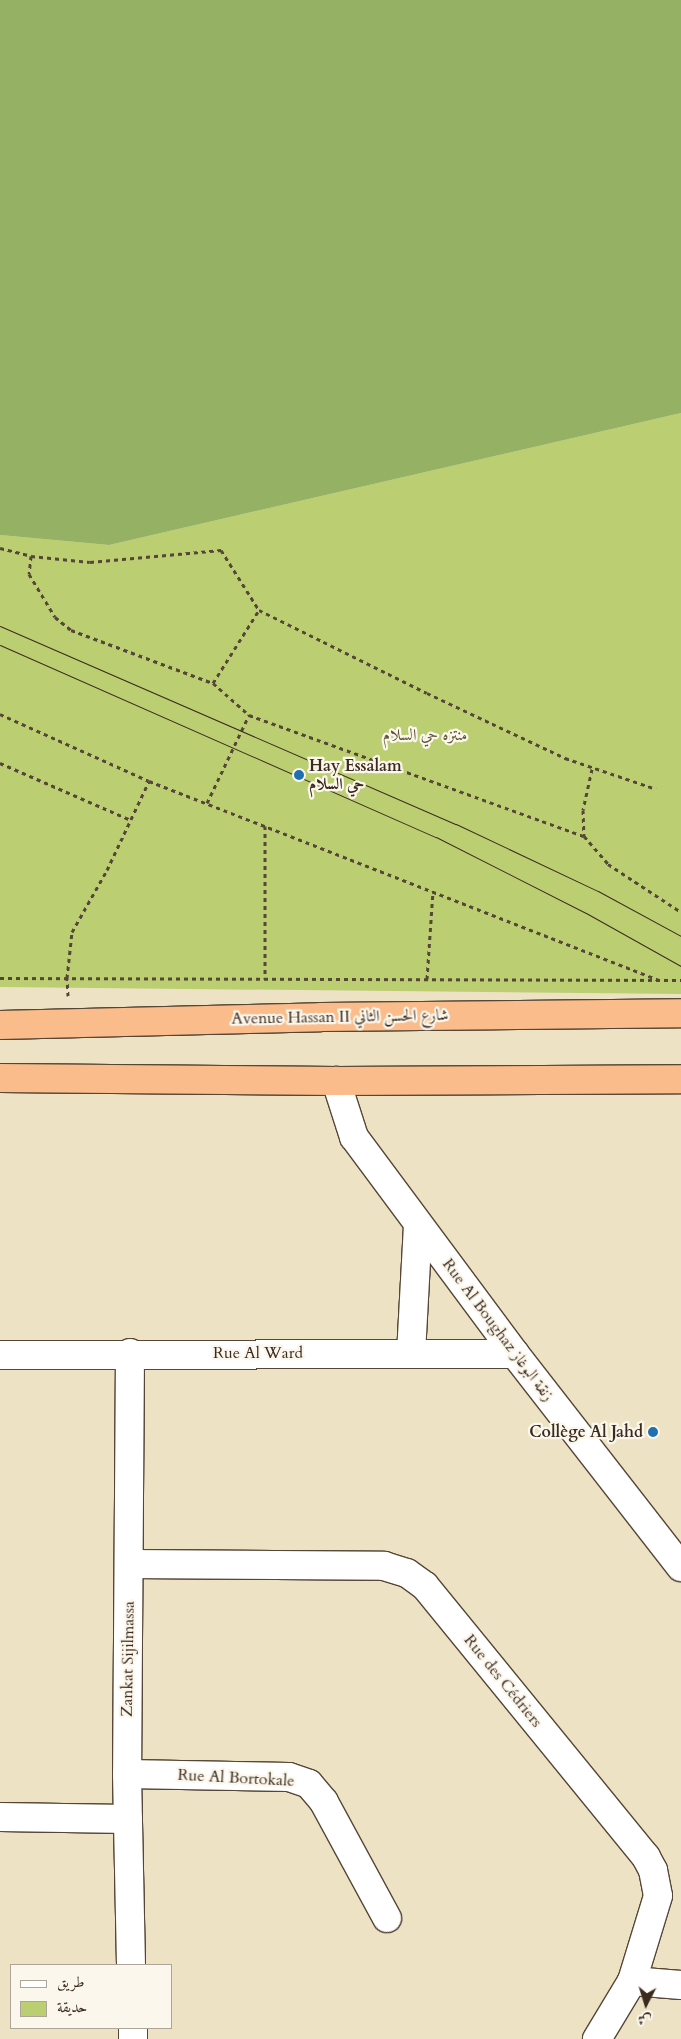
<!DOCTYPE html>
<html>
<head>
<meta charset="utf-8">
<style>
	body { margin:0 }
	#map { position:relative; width:681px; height:2039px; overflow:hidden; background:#ede3c4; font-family:Cardo,Amiri,serif }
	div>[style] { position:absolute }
	.green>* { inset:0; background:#bbce72 }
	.forest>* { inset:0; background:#94b164 }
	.path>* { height:3px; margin-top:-1.5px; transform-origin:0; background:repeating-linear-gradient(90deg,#564637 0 4px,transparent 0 8px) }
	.roads { filter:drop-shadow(1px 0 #564637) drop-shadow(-1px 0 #564637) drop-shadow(0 1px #564637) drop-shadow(0 -1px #564637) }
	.minor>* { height:28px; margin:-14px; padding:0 14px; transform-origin:14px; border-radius:14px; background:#fff }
	.highway>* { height:28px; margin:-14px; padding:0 14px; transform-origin:14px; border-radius:14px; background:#f9bc8a }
	.tram>* { height:1px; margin:-0.5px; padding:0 0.5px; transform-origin:0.5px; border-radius:0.5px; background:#3b2a1e }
	.dots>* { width:14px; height:14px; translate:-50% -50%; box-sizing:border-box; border:2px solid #fbf7ec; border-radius:50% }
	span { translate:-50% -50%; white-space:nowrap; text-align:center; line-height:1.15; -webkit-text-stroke:4.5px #fbf7ec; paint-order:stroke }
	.park-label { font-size:16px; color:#5b5333 }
	.poi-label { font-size:16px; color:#3b2a1e; font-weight:700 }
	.left { translate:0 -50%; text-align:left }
	.right { translate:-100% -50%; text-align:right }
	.street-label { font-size:16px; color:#3b2a1e }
	.legend { position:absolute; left:10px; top:1964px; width:162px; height:65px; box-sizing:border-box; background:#fbf7ec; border:1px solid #aea59a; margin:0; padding:6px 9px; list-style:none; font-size:15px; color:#3b2a1e }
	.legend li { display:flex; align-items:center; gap:10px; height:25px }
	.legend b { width:25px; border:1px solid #aea59a }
	.north { position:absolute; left:621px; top:1979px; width:50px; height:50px; -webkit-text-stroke:4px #fbf7ec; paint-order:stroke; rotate:185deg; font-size:14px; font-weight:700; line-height:20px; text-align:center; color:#3b2a1e }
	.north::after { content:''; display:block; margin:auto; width:18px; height:22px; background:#3b2a1e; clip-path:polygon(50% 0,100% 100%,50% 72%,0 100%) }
</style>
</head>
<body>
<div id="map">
	<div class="green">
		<i style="clip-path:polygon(681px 413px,681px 994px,0 987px,0 535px,109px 545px)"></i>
	</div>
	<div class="forest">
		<i style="clip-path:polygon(0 0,681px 0,681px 413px,109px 545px,0 535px)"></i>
	</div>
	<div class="path">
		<i style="left:0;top:548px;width:32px;rotate:14deg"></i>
		<i style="left:31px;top:556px;width:59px;rotate:5.8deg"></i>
		<i style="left:90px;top:562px;width:132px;rotate:-5.2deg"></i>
		<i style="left:221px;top:550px;width:71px;rotate:57.7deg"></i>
		<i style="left:259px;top:610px;width:187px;rotate:26.3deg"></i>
		<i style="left:427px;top:693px;width:153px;rotate:25.2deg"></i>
		<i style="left:565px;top:758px;width:96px;rotate:18.8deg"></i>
		<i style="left:31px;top:556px;width:18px;rotate:96deg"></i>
		<i style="left:29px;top:574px;width:50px;rotate:58.8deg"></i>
		<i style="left:55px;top:617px;width:21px;rotate:39deg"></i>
		<i style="left:71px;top:630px;width:152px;rotate:20.5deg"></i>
		<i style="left:213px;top:683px;width:48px;rotate:41.6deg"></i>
		<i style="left:249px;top:715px;width:356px;rotate:19.9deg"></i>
		<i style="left:213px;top:683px;width:86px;rotate:-57.8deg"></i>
		<i style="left:0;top:714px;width:163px;rotate:24.2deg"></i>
		<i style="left:149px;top:781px;width:547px;rotate:21.32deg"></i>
		<i style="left:0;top:763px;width:143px;rotate:23.5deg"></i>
		<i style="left:592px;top:769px;width:42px;rotate:102.4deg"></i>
		<i style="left:583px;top:810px;width:26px;rotate:88deg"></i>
		<i style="left:584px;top:836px;width:37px;rotate:49deg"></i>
		<i style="left:608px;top:864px;width:87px;rotate:33.3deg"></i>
		<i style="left:207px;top:803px;width:98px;rotate:-64.5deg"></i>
		<i style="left:265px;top:826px;width:153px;rotate:90deg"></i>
		<i style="left:0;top:978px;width:681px;rotate:0.17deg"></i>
		<i style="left:427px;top:979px;width:88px;rotate:-86.1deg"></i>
		<i style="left:68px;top:996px;width:18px;rotate:-93deg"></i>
		<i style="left:67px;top:978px;width:46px;rotate:-83.8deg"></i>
		<i style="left:72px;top:932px;width:71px;rotate:-60.6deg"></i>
		<i style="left:107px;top:870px;width:98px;rotate:-64.7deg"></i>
	</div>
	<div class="roads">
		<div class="minor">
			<i style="left:336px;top:1081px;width:59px;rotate:72.2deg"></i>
			<i style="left:354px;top:1137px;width:270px;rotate:53.4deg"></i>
			<i style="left:515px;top:1354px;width:270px;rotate:52.1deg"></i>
			<i style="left:130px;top:1353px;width:421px;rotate:90.4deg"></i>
			<i style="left:127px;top:1774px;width:191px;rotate:88.8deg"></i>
			<i style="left:411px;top:1354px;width:129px;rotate:-86.9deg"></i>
			<i style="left:0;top:1355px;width:515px;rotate:-0.11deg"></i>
			<i style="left:129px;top:1564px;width:255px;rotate:0.4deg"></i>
			<i style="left:384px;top:1566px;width:24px;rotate:17deg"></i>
			<i style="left:407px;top:1573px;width:22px;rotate:36deg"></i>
			<i style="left:425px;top:1586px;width:350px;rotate:50.8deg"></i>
			<i style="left:646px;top:1857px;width:15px;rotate:62deg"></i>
			<i style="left:653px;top:1870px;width:26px;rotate:79deg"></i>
			<i style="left:658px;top:1896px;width:89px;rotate:107deg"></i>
			<i style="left:632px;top:1981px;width:68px;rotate:121.1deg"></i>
			<i style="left:127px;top:1774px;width:162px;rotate:1.1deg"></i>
			<i style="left:289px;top:1777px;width:21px;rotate:19deg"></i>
			<i style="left:309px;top:1784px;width:23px;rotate:50deg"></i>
			<i style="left:324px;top:1802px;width:132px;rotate:61.5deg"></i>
			<i style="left:0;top:1817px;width:128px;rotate:0.9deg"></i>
			<i style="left:632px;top:1981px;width:49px;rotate:4.7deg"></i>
			<i style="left:133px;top:2028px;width:11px;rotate:90deg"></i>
		</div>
		<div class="highway">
			<i style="left:0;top:1025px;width:321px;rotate:-1.4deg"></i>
			<i style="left:321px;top:1017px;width:360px;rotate:-0.6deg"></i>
			<i style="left:0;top:1078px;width:336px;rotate:0.5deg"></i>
			<i style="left:336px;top:1081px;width:345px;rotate:-0.3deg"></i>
		</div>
	</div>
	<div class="tram">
		<i style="left:0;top:626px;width:497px;rotate:23.5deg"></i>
		<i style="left:456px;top:824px;width:157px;rotate:25.3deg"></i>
		<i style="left:598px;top:891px;width:94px;rotate:28.5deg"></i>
		<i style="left:0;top:645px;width:476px;rotate:23.8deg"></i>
		<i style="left:436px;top:837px;width:168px;rotate:26.9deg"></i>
		<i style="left:586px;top:913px;width:109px;rotate:29.2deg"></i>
	</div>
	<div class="dots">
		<i style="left:299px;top:775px;background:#1f6fb2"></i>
		<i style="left:653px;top:1432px;background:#1f6fb2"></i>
	</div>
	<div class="park-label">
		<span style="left:425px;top:735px">منتزه حي السلام</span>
	</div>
	<div class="poi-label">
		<span class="left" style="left:309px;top:775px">Hay Essalam<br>حي السلام</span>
		<span class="right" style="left:643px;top:1432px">Collège Al Jahd</span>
	</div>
	<div class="street-label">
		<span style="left:340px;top:1017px;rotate:-1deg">Avenue Hassan II شارع الحسن الثاني</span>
		<span style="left:498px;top:1330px;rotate:53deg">Rue Al Boughaz زنقة البوغاز</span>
		<span style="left:258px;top:1353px">Rue Al Ward</span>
		<span style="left:128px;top:1659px;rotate:-89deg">Zankat Sijilmassa</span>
		<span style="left:503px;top:1681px;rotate:51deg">Rue des Cédriers</span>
		<span style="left:236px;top:1778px;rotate:3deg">Rue Al Bortokale</span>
	</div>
	<ul class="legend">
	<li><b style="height:6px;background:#fff"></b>طريق</li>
	<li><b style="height:14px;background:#bbce72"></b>حديقة</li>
	</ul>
	<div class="north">ش</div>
</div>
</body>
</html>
